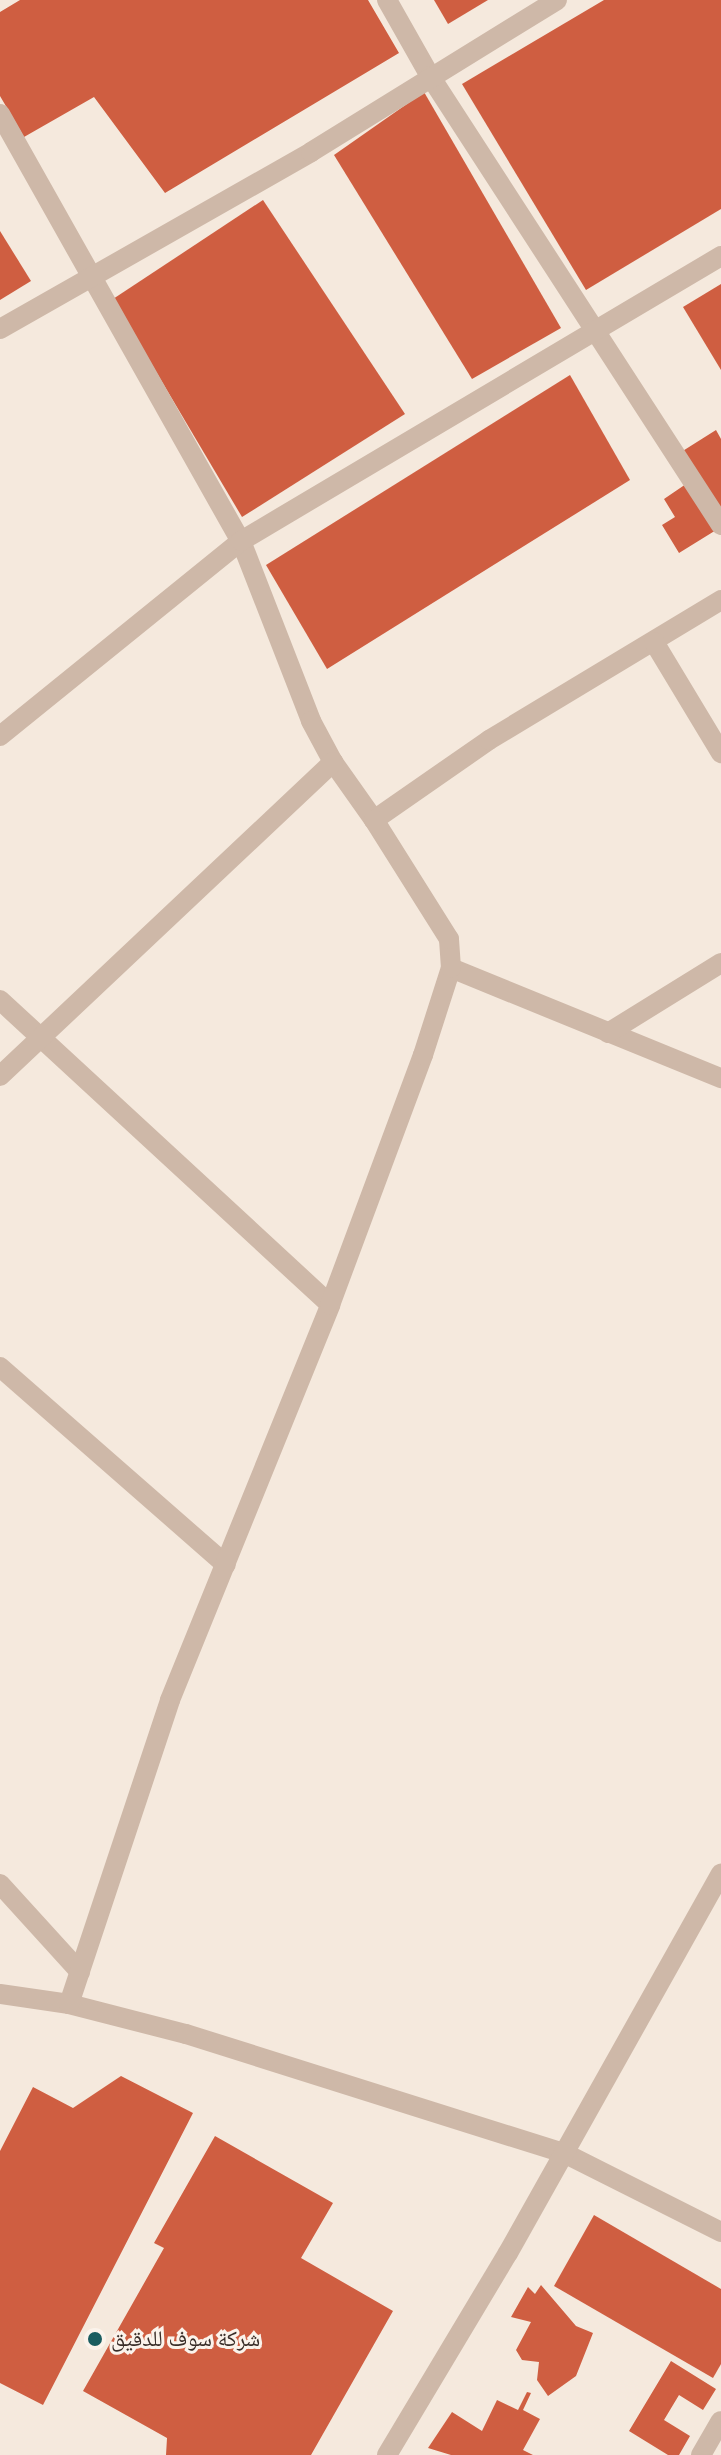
<!DOCTYPE html>
<html>
<head>
<meta charset="utf-8">
<style>
	body { margin:0 }
	#map { position:relative; width:721px; height:2455px; overflow:hidden; background:#f5e9dd; font-family:"Fira Sans","Noto Naskh Arabic",sans-serif }
	div>[style] { position:absolute }
	.building>* { inset:0; background:#cf5e41 }
	.minor>* { height:20px; margin:-10px; padding:0 10px; transform-origin:10px; border-radius:10px; background:#ceb8a8 }
	.dots>* { width:22px; height:22px; translate:-50% -50%; box-sizing:border-box; border:4px solid #fbf3eb; border-radius:50% }
	span { translate:-50% -50%; white-space:nowrap; text-align:center; line-height:1.15; -webkit-text-stroke:6px #fbf3eb; paint-order:stroke }
	.poi-label { font-size:22px; color:#3a2e29 }
	.left { translate:0 -50%; text-align:left }
</style>
</head>
<body>
<div id="map">
	<div class="building">
		<i style="clip-path:polygon(20px 0,368px 0,399px 53px,165px 193px,94px 97px,24px 137px,0 96px,0 12px)"></i>
		<i style="clip-path:polygon(434px 0,488px 0,448px 24px)"></i>
		<i style="clip-path:polygon(604px 0,721px 0,721px 209px,586px 290px,462px 84px)"></i>
		<i style="clip-path:polygon(424px 92px,561px 328px,472px 379px,334px 155px)"></i>
		<i style="clip-path:polygon(263px 200px,405px 414px,242px 517px,113px 299px)"></i>
		<i style="clip-path:polygon(0 231px,31px 281px,0 300px)"></i>
		<i style="clip-path:polygon(721px 284px,721px 370px,683px 307px)"></i>
		<i style="clip-path:polygon(570px 375px,630px 480px,327px 669px,266px 565px)"></i>
		<i style="clip-path:polygon(716px 430px,721px 439px,721px 527px,679px 553px,662px 525px,675px 517px,664px 499px,686px 484px,670px 459px)"></i>
		<i style="clip-path:polygon(121px 2076px,193px 2113px,43px 2405px,0 2383px,0 2151px,33px 2087px,73px 2108px)"></i>
		<i style="clip-path:polygon(215px 2136px,333px 2203px,301px 2258px,393px 2311px,311px 2455px,166px 2455px,167px 2438px,83px 2391px,164px 2248px,154px 2243px)"></i>
		<i style="clip-path:polygon(594px 2215px,721px 2289px,721px 2364px,713px 2378px,554px 2286px)"></i>
		<i style="clip-path:polygon(541px 2285px,576px 2326px,593px 2333px,576px 2376px,548px 2396px,537px 2380px,539px 2362px,522px 2360px,516px 2350px,531px 2322px,511px 2317px,528px 2287px,535px 2294px)"></i>
		<i style="clip-path:polygon(671px 2361px,716px 2389px,703px 2410px,679px 2395px,664px 2420px,690px 2436px,679px 2455px,668px 2455px,629px 2431px)"></i>
		<i style="clip-path:polygon(527px 2392px,531px 2393px,523px 2410px,540px 2419px,523px 2450px,533px 2455px,451px 2455px,428px 2448px,452px 2412px,482px 2431px,497px 2400px,518px 2410px)"></i>
	</div>
	<div class="minor">
		<i style="left:387px;top:0;width:87px;rotate:60.5deg"></i>
		<i style="left:430px;top:76px;width:535px;rotate:57.05deg"></i>
		<i style="left:0;top:114px;width:490px;rotate:60.6deg"></i>
		<i style="left:241px;top:541px;width:193px;rotate:68.7deg"></i>
		<i style="left:311px;top:721px;width:47px;rotate:61.8deg"></i>
		<i style="left:333px;top:762px;width:71px;rotate:54.7deg"></i>
		<i style="left:374px;top:820px;width:140px;rotate:-34.8deg"></i>
		<i style="left:489px;top:740px;width:271px;rotate:-31.1deg"></i>
		<i style="left:0;top:329px;width:358px;rotate:-29.6deg"></i>
		<i style="left:311px;top:152px;width:289px;rotate:-31.7deg"></i>
		<i style="left:654px;top:642px;width:130px;rotate:58.9deg"></i>
		<i style="left:0;top:736px;width:310px;rotate:-39deg"></i>
		<i style="left:241px;top:541px;width:558px;rotate:-30.7deg"></i>
		<i style="left:451px;top:968px;width:292px;rotate:22.2deg"></i>
		<i style="left:0;top:1000px;width:449px;rotate:42.7deg"></i>
		<i style="left:608px;top:1033px;width:133px;rotate:-31.8deg"></i>
		<i style="left:0;top:1076px;width:458px;rotate:-43.3deg"></i>
		<i style="left:0;top:1367px;width:300px;rotate:41.2deg"></i>
		<i style="left:0;top:1884px;width:119px;rotate:47.7deg"></i>
		<i style="left:0;top:1994px;width:70px;rotate:8.2deg"></i>
		<i style="left:69px;top:2004px;width:121px;rotate:14.4deg"></i>
		<i style="left:186px;top:2034px;width:396px;rotate:17.5deg"></i>
		<i style="left:564px;top:2153px;width:176px;rotate:26.7deg"></i>
		<i style="left:69px;top:2004px;width:320px;rotate:-71.6deg"></i>
		<i style="left:170px;top:1700px;width:426px;rotate:-67.9deg"></i>
		<i style="left:330px;top:1305px;width:267px;rotate:-69.6deg"></i>
		<i style="left:423px;top:1055px;width:91px;rotate:-72.2deg"></i>
		<i style="left:451px;top:968px;width:29px;rotate:-94deg"></i>
		<i style="left:449px;top:939px;width:141px;rotate:-122.2deg"></i>
		<i style="left:387px;top:2455px;width:235px;rotate:-59.1deg"></i>
		<i style="left:508px;top:2253px;width:435px;rotate:-60.7deg"></i>
		<i style="left:701px;top:2455px;width:39px;rotate:-60deg"></i>
	</div>
	<div class="dots">
		<i style="left:95px;top:2339px;background:#1a5d60"></i>
	</div>
	<div class="poi-label">
		<span class="left" style="left:111px;top:2339px">شركة سوف للدقيق</span>
	</div>
</div>
</body>
</html>
